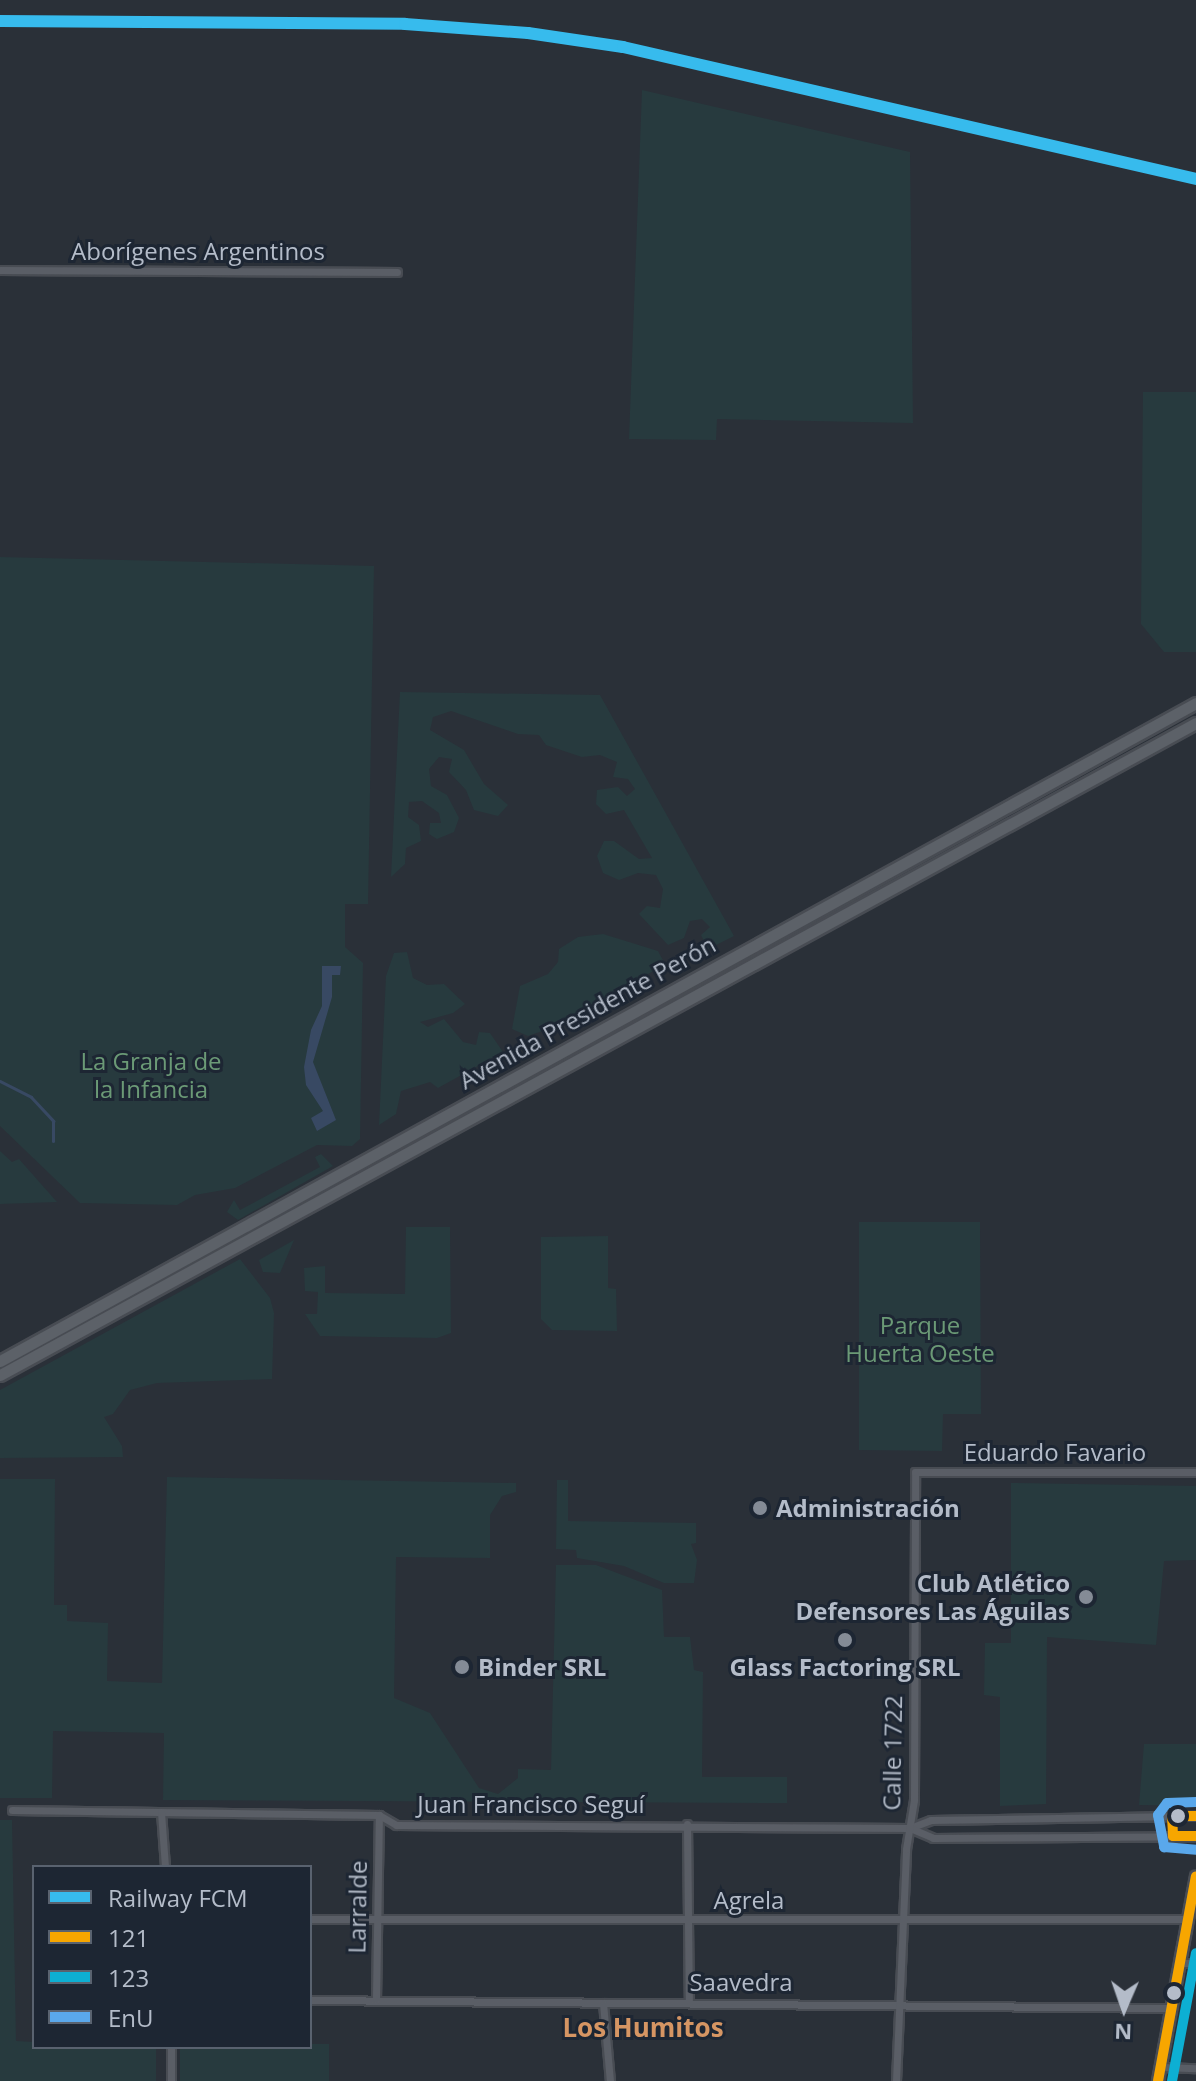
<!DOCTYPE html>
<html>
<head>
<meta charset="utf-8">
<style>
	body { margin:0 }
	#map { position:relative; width:1196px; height:2081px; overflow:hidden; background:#2a3038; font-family:"Open Sans",sans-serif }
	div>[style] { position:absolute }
	.green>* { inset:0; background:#273a3e }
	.water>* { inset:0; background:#384963 }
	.stream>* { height:3px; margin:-1.5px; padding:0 1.5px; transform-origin:1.5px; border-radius:1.5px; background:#384963 }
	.roads { filter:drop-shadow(2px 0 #484c53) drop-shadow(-2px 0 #484c53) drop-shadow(0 2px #484c53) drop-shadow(0 -2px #484c53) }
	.minor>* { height:7px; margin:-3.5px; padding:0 3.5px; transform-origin:3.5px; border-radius:3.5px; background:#5a5e66 }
	.secondary>* { height:10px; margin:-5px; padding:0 5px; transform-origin:5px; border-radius:5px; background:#595d64 }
	.primary>* { height:11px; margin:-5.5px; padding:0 5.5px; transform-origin:5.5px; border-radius:5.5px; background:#5c6168 }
	.bus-1>* { height:10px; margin:-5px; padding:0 5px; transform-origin:5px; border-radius:5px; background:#f7a600 }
	.bus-2>* { height:10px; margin:-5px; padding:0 5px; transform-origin:5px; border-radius:5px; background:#0dafd3 }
	.bus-3>* { height:10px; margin:-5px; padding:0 5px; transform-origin:5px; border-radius:5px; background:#5aa8eb }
	.rail-1>* { height:12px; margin:-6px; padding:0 6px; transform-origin:6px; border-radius:6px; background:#37bbed }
	.dots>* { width:22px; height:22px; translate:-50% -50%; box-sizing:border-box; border:4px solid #1d2633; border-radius:50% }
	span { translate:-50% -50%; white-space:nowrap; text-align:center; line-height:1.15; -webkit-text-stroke:6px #1d2633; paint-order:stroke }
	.street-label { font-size:24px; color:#b4bcc9 }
	.park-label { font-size:24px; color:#6b9a76 }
	.poi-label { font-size:24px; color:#b4bcc9; font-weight:700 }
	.left { translate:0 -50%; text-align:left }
	.right { translate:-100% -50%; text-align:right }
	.neighbourhood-label { font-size:26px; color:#d59563; font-weight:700 }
	.legend { position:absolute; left:32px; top:1865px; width:280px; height:184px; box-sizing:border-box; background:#1d2633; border:2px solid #59626f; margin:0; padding:10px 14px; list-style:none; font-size:24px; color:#b4bcc9 }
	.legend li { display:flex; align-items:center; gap:16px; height:40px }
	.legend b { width:40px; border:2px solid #59626f }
	.north { position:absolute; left:1084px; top:1969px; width:80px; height:80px; -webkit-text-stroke:6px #1d2633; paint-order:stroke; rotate:182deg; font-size:22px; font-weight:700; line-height:32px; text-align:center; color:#b4bcc9 }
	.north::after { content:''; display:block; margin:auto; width:28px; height:36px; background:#b4bcc9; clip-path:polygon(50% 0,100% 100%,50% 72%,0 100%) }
</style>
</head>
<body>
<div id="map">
	<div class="green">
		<i style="clip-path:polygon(642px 90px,910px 152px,913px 423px,717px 419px,716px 440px,629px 439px)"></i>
		<i style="clip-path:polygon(1143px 392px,1196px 392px,1196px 652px,1164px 652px,1141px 624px)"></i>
		<i style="clip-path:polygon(0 557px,374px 566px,368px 904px,345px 904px,345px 947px,363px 963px,360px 1139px,352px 1146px,317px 1145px,235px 1188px,195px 1195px,177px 1205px,80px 1203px,0 1126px)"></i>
		<i style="clip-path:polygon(400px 692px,600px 695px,734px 936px,708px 949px,701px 935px,710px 927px,702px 919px,690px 921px,684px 938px,668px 945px,639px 914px,647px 906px,660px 908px,663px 889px,656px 875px,638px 873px,619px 880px,603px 873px,597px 856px,604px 841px,614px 841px,639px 859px,652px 858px,624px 810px,606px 814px,596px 804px,597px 790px,618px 787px,627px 796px,635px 789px,628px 779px,613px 777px,617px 762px,600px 755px,582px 757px,546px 745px,539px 735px,518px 734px,451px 711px,433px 717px,430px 730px,464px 750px,484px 784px,508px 805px,498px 816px,474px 810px,466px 790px,449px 772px,452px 759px,439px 757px,429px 769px,431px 786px,447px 795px,459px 818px,454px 832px,437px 839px,429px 834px,430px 823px,441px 823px,439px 813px,422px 801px,409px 802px,408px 817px,419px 825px,421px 841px,406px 848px,405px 864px,391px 877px)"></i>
		<i style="clip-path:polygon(603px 934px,658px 951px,665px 964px,565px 1023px,528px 1036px,512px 1029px,520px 986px,548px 974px,558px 962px,559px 949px,578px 937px)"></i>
		<i style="clip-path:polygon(407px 952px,413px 978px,427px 985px,444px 984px,465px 1004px,453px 1013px,420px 1022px,428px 1027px,444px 1019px,463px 1042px,476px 1045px,479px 1032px,490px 1033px,503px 1052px,438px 1088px,430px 1082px,401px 1091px,396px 1114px,379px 1125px,386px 976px,394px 953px)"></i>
		<i style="clip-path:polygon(0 1151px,12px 1162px,19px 1159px,57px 1202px,0 1204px)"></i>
		<i style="clip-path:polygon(321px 1154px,333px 1166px,238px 1220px,227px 1212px,234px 1200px,240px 1210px,320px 1167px,315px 1157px)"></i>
		<i style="clip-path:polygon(980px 1222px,981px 1414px,943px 1414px,942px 1451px,859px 1450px,859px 1222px)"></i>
		<i style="clip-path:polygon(406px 1227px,450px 1227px,451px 1333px,437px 1338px,320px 1336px,305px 1314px,317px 1314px,318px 1292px,305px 1291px,304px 1268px,325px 1266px,325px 1293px,405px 1294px)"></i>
		<i style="clip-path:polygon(608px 1236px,608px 1288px,616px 1289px,617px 1331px,552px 1330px,541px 1319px,541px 1237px)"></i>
		<i style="clip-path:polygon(294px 1240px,280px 1273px,263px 1272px,259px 1260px)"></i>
		<i style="clip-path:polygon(240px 1259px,270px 1298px,274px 1313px,272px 1379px,157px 1383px,130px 1390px,113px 1414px,104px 1417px,122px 1446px,123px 1457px,0 1458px,0 1390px)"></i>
		<i style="clip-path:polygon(167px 1477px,516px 1483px,516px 1492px,502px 1496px,490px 1515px,490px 1558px,396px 1557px,394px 1698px,430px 1713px,479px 1788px,498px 1794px,518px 1778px,518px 1769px,551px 1770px,556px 1565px,596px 1565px,662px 1590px,664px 1637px,690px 1637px,694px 1670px,703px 1672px,702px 1777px,787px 1777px,787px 1803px,163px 1800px,164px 1733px,53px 1731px,52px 1798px,0 1798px,0 1479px,55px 1479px,54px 1605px,67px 1605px,67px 1621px,108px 1623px,107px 1681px,162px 1683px)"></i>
		<i style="clip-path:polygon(557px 1480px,568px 1480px,568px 1521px,696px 1523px,696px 1543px,691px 1544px,697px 1560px,694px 1583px,664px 1583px,624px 1566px,577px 1558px,576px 1550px,556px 1549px)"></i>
		<i style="clip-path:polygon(1011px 1483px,1196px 1486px,1196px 1560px,1164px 1561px,1156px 1645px,1047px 1637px,1046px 1804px,1000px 1806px,1000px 1697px,984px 1695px,985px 1643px,1011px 1643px)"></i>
		<i style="clip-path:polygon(1144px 1744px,1196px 1744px,1196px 1806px,1139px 1805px)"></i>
		<i style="clip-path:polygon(0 1820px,12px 1820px,16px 2041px,34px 2042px,34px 2047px,156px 2047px,156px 2081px,0 2081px)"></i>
		<i style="clip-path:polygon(310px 2044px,329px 2044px,329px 2081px,180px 2081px,180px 2047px)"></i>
	</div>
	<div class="water">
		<i style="clip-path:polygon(322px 966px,341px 966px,340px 975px,332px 975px,332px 997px,313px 1062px,336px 1120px,317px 1131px,311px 1118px,323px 1111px,306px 1085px,304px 1067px,311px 1030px,322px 1006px)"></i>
	</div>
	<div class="stream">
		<i style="left:0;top:1081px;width:35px;rotate:27deg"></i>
		<i style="left:31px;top:1097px;width:33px;rotate:47deg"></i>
		<i style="left:53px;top:1121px;width:20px;rotate:90deg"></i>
	</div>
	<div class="roads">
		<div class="minor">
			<i style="left:0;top:270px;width:397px;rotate:0.3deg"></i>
			<i style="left:12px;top:1810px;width:367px;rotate:0.8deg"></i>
			<i style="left:379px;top:1815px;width:20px;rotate:30deg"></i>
			<i style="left:396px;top:1825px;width:514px;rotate:0.33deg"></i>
			<i style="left:910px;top:1828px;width:22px;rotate:-21deg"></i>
			<i style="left:931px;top:1820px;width:265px;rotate:-0.9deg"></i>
			<i style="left:161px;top:1812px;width:55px;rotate:85.8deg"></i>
			<i style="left:687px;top:1824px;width:177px;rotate:89.4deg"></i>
			<i style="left:910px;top:1828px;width:25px;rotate:23deg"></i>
			<i style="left:933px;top:1838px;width:263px;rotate:-0.4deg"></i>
			<i style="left:310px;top:1919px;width:878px"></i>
			<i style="left:1180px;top:1963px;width:16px"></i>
			<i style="left:310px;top:2000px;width:862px;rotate:0.53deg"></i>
			<i style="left:376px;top:2000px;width:185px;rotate:-89.1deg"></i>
			<i style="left:603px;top:2003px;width:78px;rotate:84.9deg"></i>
			<i style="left:171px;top:2047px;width:34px;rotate:90deg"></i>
			<i style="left:1161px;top:2067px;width:35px;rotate:2deg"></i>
			<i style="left:896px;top:2081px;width:232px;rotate:-87.5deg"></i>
			<i style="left:906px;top:1849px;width:50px;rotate:-80.7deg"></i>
			<i style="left:914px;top:1800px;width:328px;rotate:-89.8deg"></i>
			<i style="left:915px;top:1472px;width:281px"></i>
		</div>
		<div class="secondary">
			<i style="left:1158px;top:2081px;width:208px;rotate:-79.5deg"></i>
		</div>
		<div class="primary">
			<i style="left:0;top:1361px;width:1365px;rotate:-28.82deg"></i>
			<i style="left:0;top:1375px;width:1362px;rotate:-28.6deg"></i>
		</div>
	</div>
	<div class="bus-1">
		<i style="left:1196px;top:1816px;width:24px;rotate:180deg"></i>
		<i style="left:1172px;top:1816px;width:20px;rotate:87deg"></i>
		<i style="left:1173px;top:1836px;width:23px"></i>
		<i style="left:1158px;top:2081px;width:208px;rotate:-79.5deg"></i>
	</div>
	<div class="bus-2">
		<i style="left:1172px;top:2081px;width:130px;rotate:-79.4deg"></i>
	</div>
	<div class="bus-3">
		<i style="left:1196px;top:1802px;width:29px;rotate:178deg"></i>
		<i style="left:1167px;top:1803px;width:15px;rotate:127deg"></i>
		<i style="left:1158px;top:1815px;width:33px;rotate:79deg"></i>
		<i style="left:1164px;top:1847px;width:32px;rotate:5deg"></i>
	</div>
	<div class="rail-1">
		<i style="left:0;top:21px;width:405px;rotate:0.4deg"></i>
		<i style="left:405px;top:24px;width:123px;rotate:4.2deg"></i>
		<i style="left:528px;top:33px;width:96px;rotate:8.4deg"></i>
		<i style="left:623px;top:47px;width:588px;rotate:12.97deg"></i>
	</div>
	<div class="dots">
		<i style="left:760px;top:1508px;background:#848b96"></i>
		<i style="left:1086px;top:1597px;background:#848b96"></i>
		<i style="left:845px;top:1640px;background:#848b96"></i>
		<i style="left:462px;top:1667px;background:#848b96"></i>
		<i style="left:1178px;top:1816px;background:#b4bcc9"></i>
		<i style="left:1174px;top:1993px;background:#b4bcc9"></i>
	</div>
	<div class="street-label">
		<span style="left:198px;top:251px">Aborígenes Argentinos</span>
		<span style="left:587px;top:1012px;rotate:-29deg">Avenida Presidente Perón</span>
		<span style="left:1055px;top:1452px">Eduardo Favario</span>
		<span style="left:892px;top:1753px;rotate:-89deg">Calle 1722</span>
		<span style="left:531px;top:1804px">Juan Francisco Seguí</span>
		<span style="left:749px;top:1900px">Agrela</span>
		<span style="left:357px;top:1907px;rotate:-89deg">Larralde</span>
		<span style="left:741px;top:1982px">Saavedra</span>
	</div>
	<div class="park-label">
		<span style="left:151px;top:1075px">La Granja de<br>la Infancia</span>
		<span style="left:920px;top:1339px">Parque<br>Huerta Oeste</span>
	</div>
	<div class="poi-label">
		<span class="left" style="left:776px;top:1508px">Administración</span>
		<span class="right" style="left:1070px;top:1597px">Club Atlético<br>Defensores Las Águilas</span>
		<span class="left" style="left:478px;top:1667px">Binder SRL</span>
		<span style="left:845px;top:1667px">Glass Factoring SRL</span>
	</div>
	<div class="neighbourhood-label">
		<span style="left:643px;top:2028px">Los Humitos</span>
	</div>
	<ul class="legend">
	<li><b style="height:10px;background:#37bbed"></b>Railway FCM</li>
	<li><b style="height:10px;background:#f7a600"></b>121</li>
	<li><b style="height:10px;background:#0dafd3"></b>123</li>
	<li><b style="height:10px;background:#5aa8eb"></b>EnU</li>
	</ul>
	<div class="north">N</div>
</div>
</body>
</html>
